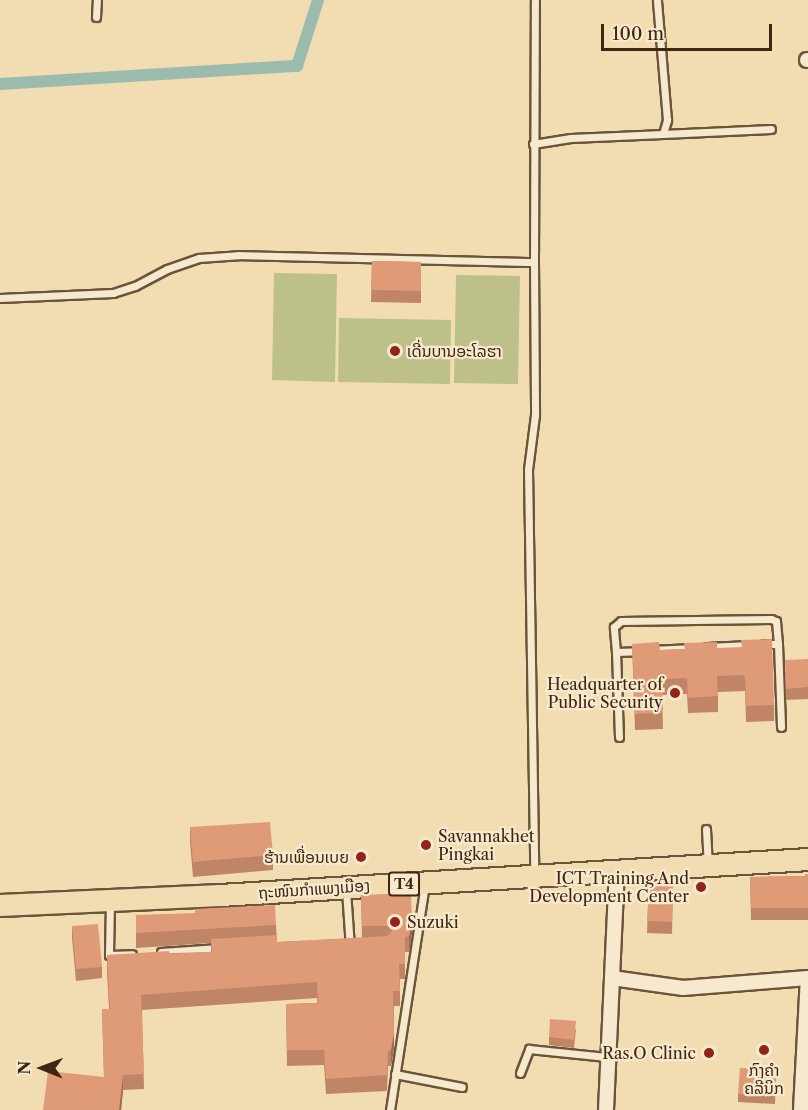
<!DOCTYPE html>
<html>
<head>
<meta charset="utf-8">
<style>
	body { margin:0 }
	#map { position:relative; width:808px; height:1110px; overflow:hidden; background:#f2ddb2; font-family:"Libre Caslon Text","Noto Sans Lao",serif }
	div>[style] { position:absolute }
	.green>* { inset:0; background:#bec089 }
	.canal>* { height:12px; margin:-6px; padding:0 6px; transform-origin:6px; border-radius:6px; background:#9bbbad }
	.roads { filter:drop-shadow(2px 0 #6c543a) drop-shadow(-2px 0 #6c543a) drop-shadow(0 2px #6c543a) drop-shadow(0 -2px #6c543a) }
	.lane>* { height:7px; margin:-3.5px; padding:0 3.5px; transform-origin:3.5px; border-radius:3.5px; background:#f7e9cd }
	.street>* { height:14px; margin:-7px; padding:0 7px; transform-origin:7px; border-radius:7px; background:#f7e9cd }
	.primary>* { height:21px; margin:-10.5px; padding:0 10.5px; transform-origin:10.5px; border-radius:10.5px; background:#f2ddb2 }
	.wall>* { inset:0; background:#c08467 }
	.shaded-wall>* { inset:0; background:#9c6c54 }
	.building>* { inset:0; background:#df9a78 }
	.dots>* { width:16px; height:16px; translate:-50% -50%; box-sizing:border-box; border:3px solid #f7e9cd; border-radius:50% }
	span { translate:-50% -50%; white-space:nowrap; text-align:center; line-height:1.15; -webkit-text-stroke:4.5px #f7e9cd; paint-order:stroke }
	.shield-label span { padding:2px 4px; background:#f7e9cd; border:2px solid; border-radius:4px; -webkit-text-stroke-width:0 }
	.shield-label { font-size:15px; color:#3f2612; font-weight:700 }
	.poi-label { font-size:16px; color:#3f2612 }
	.left { translate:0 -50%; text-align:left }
	.right { translate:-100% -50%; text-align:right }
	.street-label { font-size:16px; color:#3f2612 }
	.north { position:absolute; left:12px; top:1038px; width:60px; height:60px; -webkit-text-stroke:4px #f7e9cd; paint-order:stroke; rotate:271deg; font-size:16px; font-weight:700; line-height:24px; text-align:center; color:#3f2612 }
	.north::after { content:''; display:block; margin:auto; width:21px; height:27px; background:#3f2612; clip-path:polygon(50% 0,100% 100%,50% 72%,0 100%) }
	.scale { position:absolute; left:601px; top:24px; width:171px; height:27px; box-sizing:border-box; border:3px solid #3f2612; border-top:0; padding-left:8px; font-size:18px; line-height:21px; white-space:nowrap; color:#3f2612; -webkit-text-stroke:4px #f7e9cd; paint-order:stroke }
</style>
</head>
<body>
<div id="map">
	<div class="green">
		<i style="clip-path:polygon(274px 273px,337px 274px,335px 382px,272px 380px)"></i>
		<i style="clip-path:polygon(456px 275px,520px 276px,518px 384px,454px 383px)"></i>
		<i style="clip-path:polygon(339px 318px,451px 320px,450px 384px,338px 382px)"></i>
	</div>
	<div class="canal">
		<i style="left:0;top:84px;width:298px;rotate:-3.5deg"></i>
		<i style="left:297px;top:66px;width:69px;rotate:-72.3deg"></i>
	</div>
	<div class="roads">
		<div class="lane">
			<i style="left:96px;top:17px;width:17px;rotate:-87deg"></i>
			<i style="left:663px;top:134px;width:108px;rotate:-2.7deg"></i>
			<i style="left:533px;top:144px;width:38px;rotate:-9deg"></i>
			<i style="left:571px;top:138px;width:92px;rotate:-2.5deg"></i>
			<i style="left:663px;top:134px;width:15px;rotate:-74deg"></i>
			<i style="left:667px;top:120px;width:120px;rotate:-94.8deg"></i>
			<i style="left:534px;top:262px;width:262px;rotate:-89.8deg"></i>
			<i style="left:0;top:298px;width:113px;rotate:-2.5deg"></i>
			<i style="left:113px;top:293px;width:23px;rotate:-18deg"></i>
			<i style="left:135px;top:286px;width:36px;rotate:-28deg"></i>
			<i style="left:167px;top:269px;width:34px;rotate:-19deg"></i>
			<i style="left:199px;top:258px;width:39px;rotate:-4deg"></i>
			<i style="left:238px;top:255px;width:296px;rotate:1.4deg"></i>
			<i style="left:534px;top:262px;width:153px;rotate:89.6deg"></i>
			<i style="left:535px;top:415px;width:55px;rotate:97.3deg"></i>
			<i style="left:528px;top:470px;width:402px;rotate:89.1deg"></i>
			<i style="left:764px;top:644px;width:14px"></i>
			<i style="left:778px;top:644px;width:83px;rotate:87.9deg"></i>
			<i style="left:707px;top:647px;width:43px;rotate:-2.7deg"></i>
			<i style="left:651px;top:650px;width:42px;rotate:-2.7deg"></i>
			<i style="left:616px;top:652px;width:25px;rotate:-95deg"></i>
			<i style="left:614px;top:627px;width:9px;rotate:-41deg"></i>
			<i style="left:621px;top:621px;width:150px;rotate:-0.8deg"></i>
			<i style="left:771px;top:619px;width:5px;rotate:22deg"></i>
			<i style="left:776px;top:621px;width:23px;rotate:85deg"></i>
			<i style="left:619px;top:737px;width:85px;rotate:-92deg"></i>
			<i style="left:616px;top:652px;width:23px;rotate:-2deg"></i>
			<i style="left:706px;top:829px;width:33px;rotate:87deg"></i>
			<i style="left:346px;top:890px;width:57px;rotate:86deg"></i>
			<i style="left:110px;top:902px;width:53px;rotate:91.1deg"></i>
			<i style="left:109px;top:955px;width:23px;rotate:-2deg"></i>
			<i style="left:161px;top:952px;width:58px;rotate:-3.9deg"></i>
			<i style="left:520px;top:1073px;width:26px;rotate:-69deg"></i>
			<i style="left:529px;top:1049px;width:78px;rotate:5.9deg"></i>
			<i style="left:395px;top:1074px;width:68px;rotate:11deg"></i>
			<i style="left:390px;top:1110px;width:229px;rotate:-81.2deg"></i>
		</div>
		<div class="street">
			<i style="left:807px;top:60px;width:1px"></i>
			<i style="left:612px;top:978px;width:72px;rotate:8deg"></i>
			<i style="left:683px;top:988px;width:125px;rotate:-4.6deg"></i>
			<i style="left:606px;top:1110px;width:240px;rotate:-87.4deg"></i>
			<i style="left:801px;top:1110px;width:132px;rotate:-87deg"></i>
		</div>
		<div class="primary">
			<i style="left:0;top:905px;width:220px;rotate:-2.6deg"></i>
			<i style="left:220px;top:895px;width:589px;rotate:-3.5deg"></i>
		</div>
	</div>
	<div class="wall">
		<i style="clip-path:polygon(372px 261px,421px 262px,421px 303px,371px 302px)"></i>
		<i style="clip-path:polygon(632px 644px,660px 650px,717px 648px,774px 705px,774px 721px,746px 722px,745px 691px,718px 692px,718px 712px,688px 713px,687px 694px,662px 695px,663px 729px,635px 730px)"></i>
		<i style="clip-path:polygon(808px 659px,808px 699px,786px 700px,785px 672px)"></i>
		<i style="clip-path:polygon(190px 827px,273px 855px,273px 870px,193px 877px,190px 842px)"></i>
		<i style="clip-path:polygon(808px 874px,808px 920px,751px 920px,750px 877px,805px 876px)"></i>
		<i style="clip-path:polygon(649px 885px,673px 886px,672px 934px,647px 933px)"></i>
		<i style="clip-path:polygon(361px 895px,412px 933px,409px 952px,405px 952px,405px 979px,400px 979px,400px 1006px,394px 1006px,394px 1048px,391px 1066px,388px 1066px,387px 1091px,326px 1094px,324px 1065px,287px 1066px,286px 1004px,317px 1003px,317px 998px,142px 1010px,144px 1089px,123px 1090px,121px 1110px,43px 1110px,104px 1077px,102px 1009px,109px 1009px,107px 971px,107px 955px,211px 952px,211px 943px,136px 948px,136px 915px,276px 925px,277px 942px,362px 938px)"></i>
		<i style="clip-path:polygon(72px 926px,102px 967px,102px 978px,76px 981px,72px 938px)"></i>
		<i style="clip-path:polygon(576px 1029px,574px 1048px,549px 1045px,549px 1037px)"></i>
		<i style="clip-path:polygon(776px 1078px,775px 1104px,738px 1102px,738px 1094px)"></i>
	</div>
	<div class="shaded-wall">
		<i style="clip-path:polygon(412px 918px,412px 933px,409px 952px,409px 936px)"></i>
		<i style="clip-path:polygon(394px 1032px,394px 1048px,391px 1066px,391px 1050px)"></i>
		<i style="clip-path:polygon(123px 1075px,123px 1090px,121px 1110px,119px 1110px)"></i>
	</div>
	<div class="building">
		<i style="clip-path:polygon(372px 261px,421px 262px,421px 291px,371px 290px)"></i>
		<i style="clip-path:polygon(772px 639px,774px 705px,746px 706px,745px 675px,717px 676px,718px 696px,688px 698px,687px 678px,662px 679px,663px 713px,635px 714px,632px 644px,659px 642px,660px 650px,685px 649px,684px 643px,717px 642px,717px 648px,742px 647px,741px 640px)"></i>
		<i style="clip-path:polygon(808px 659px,808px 687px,786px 689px,785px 660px)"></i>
		<i style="clip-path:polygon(270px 822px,273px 855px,193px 862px,190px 827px)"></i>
		<i style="clip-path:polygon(805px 874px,808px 874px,808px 908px,751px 908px,750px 877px,805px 876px)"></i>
		<i style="clip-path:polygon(649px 885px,673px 886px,672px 922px,647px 921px)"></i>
		<i style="clip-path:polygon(411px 893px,412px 918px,409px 936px,405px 937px,405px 964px,399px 964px,400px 991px,393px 991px,394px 1032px,391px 1050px,388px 1051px,387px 1075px,326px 1079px,324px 1050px,287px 1050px,286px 1004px,318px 1003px,317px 982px,141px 995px,144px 1074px,123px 1075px,119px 1110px,43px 1110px,48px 1071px,104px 1077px,102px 1009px,110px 1009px,107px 955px,169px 951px,169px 954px,212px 952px,211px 939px,277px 935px,277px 942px,387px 936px,392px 931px,388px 926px,362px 926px,361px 895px)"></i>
		<i style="clip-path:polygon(275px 905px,276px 925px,136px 933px,136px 915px,195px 913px,195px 909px)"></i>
		<i style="clip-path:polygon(98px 924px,102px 967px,76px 969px,72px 926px)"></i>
		<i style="clip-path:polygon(550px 1019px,576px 1021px,574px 1040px,549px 1037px)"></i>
		<i style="clip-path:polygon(740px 1068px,776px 1070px,775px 1096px,738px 1094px)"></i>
	</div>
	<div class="dots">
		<i style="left:395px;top:351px;background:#8f2418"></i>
		<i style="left:675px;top:693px;background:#8f2418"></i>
		<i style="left:426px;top:845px;background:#8f2418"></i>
		<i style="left:361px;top:857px;background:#8f2418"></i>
		<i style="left:701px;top:887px;background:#8f2418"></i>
		<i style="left:395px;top:922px;background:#8f2418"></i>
		<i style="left:764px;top:1050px;background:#8f2418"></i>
		<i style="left:709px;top:1053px;background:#8f2418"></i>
	</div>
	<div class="shield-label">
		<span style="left:404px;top:884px">T4</span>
	</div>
	<div class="poi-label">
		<span class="left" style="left:407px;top:351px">ເດີ່ນບານອະໂລຮາ</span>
		<span class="right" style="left:663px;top:693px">Headquarter of<br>Public Security</span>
		<span class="left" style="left:438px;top:845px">Savannakhet<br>Pingkai</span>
		<span class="right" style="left:349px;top:857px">ຮ້ານເພື່ອນເບຍ</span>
		<span class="right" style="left:689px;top:887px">ICT Training And<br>Development Center</span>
		<span class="left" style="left:407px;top:922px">Suzuki</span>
		<span class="right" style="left:696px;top:1053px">Ras.O Clinic</span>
		<span style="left:764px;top:1079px">ກົງຄຳ<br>ຄລີນິກ</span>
	</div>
	<div class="street-label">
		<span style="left:314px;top:889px;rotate:-4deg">ຖະໜົນກຳແພງເມືອງ</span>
	</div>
	<div class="north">N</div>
	<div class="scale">100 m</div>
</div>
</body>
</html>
